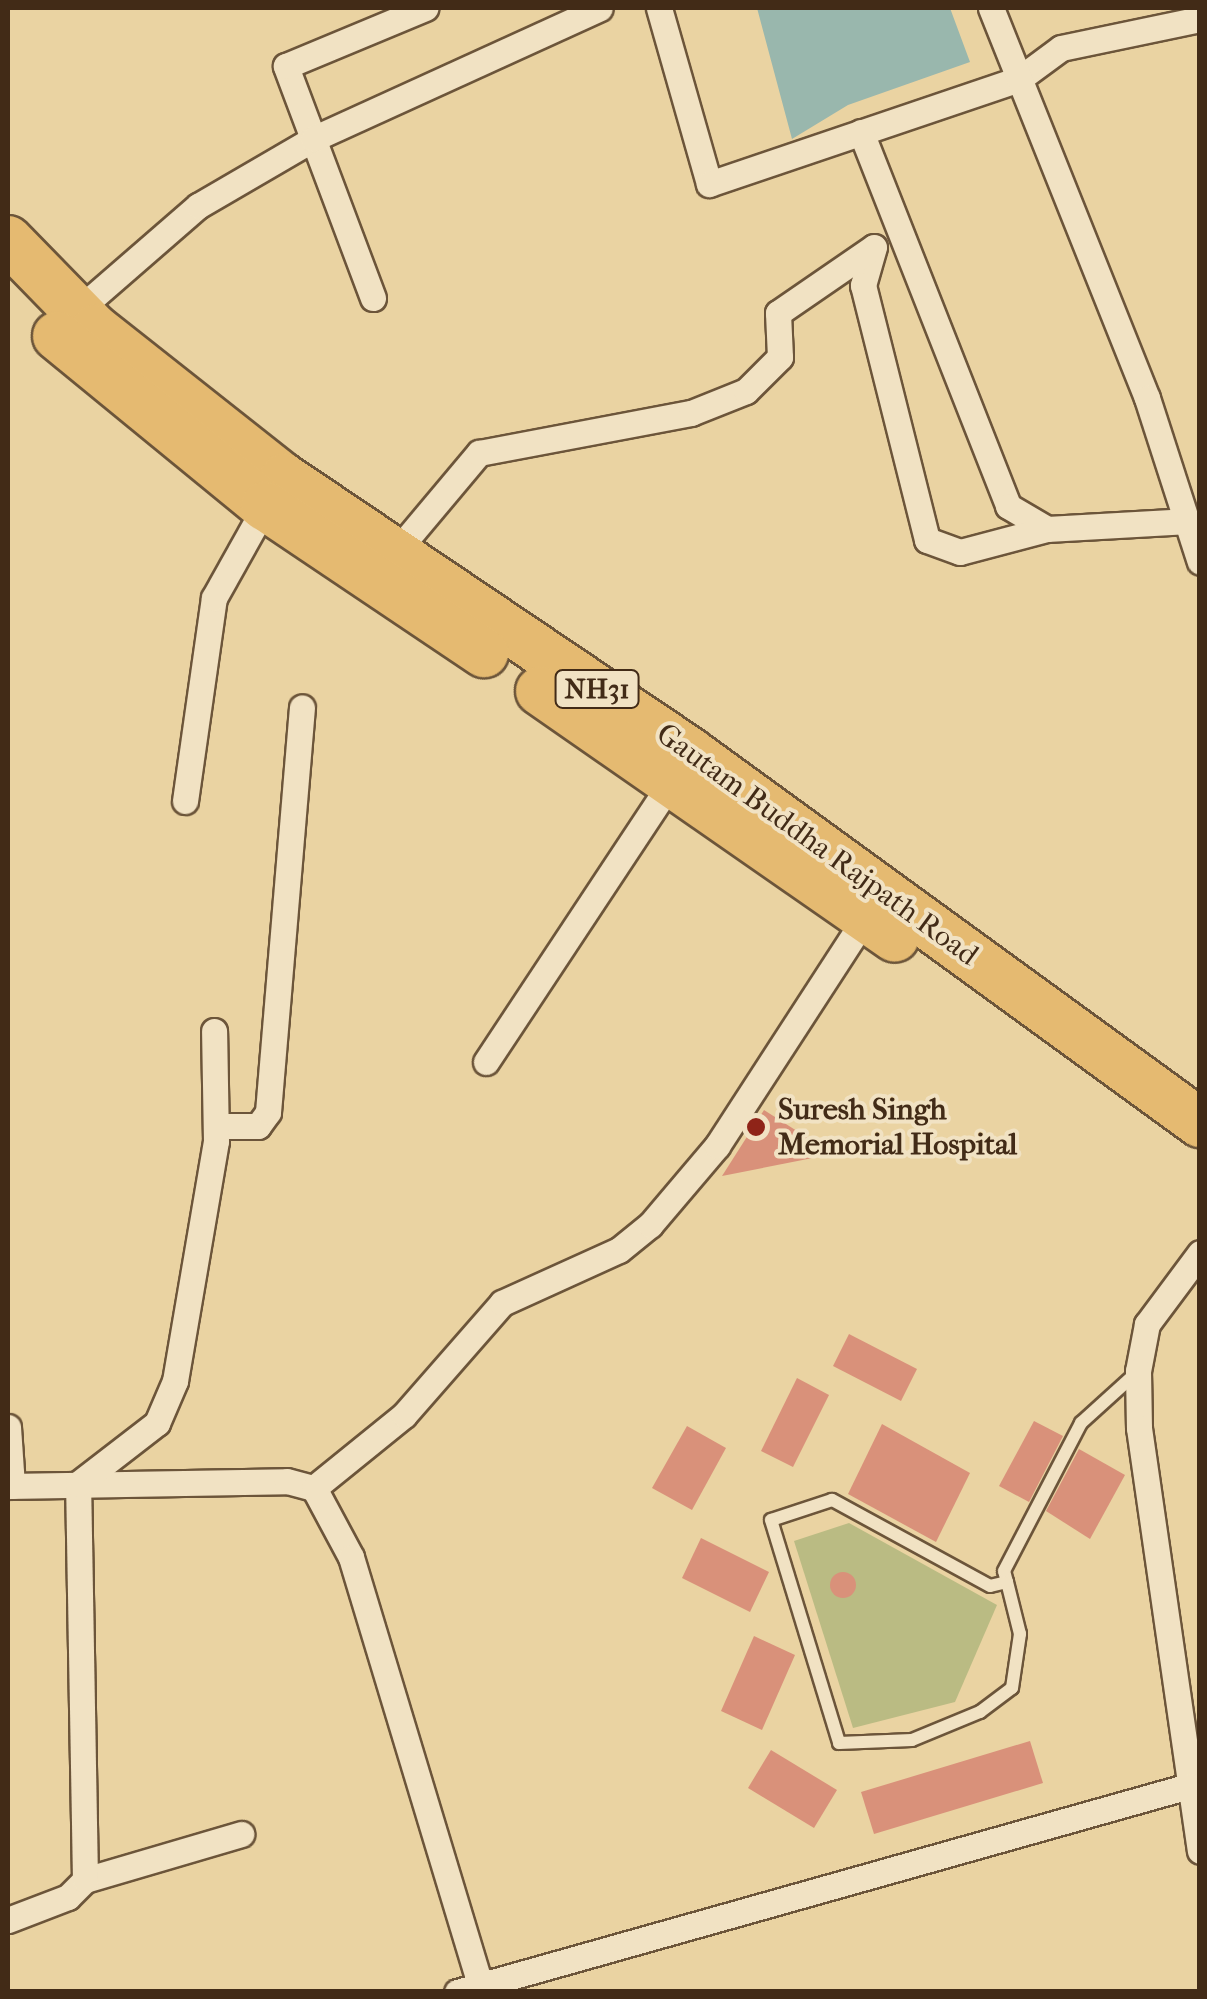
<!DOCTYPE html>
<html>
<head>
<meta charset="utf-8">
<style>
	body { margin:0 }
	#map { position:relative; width:1207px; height:1999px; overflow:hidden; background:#ead3a2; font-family:"IM FELL French Canon",serif }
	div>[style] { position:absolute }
	.green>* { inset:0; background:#babb83 }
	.water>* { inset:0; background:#99b7ad }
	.building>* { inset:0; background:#d9917a }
	.round { border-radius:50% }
	.roads { filter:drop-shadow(2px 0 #6c553a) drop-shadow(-2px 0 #6c553a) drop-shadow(0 2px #6c553a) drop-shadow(0 -2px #6c553a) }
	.lane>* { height:12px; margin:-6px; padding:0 6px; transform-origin:6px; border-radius:6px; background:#f1e2c3 }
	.street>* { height:25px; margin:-12.5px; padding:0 12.5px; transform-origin:12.5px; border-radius:12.5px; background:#f1e2c3 }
	.highway>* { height:48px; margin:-24px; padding:0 24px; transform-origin:24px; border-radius:24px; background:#e5ba71 }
	.dots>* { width:28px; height:28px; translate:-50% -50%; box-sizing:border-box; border:5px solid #f1e2c3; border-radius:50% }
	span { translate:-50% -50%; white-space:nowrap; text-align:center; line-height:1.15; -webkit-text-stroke:8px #f1e2c3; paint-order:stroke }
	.shield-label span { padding:2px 8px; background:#f1e2c3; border:2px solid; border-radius:8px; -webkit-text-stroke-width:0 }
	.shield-label { font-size:28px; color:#422b17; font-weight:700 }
	.street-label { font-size:30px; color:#422b17 }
	.poi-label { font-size:30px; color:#422b17; font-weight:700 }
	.left { translate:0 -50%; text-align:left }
	.frame { position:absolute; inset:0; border:10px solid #422b17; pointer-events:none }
</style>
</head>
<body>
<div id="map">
	<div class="green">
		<i style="clip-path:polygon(849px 1523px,997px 1605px,955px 1702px,853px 1728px,794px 1541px)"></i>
	</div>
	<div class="water">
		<i style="clip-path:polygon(757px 8px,950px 8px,970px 62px,848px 105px,792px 139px)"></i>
	</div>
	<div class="building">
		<i style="clip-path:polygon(764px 1110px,833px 1154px,722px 1176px)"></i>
		<i style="clip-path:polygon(849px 1334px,917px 1369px,901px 1401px,833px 1366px)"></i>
		<i style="clip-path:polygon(797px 1378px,829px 1395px,793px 1467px,761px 1451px)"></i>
		<i style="clip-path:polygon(1034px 1421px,1063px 1436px,1029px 1502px,999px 1486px)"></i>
		<i style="clip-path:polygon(882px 1424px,970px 1473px,936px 1542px,848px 1494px)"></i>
		<i style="clip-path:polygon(687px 1426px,726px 1448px,692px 1510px,652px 1488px)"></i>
		<i style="clip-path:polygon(1079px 1449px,1125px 1475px,1090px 1539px,1046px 1511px)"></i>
		<i style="clip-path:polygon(701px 1538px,769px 1572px,750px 1612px,682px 1578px)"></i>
		<i class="round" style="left:830px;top:1572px;width:26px;height:26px"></i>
		<i style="clip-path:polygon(754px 1636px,795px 1655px,762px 1730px,721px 1711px)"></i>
		<i style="clip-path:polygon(1030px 1741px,1043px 1783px,874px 1834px,861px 1792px)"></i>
		<i style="clip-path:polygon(771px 1750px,837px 1790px,814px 1828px,748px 1788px)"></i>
	</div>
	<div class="roads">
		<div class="lane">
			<i style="left:1007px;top:1582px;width:17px;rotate:167deg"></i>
			<i style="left:990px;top:1586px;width:180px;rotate:-151.4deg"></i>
			<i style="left:832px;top:1500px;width:64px;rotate:161.8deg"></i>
			<i style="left:771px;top:1520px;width:233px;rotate:73deg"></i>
			<i style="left:839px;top:1743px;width:73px;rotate:-2.4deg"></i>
			<i style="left:912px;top:1740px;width:74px;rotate:-22.4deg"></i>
			<i style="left:980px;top:1712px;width:40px;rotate:-37deg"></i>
			<i style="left:1012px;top:1688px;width:55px;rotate:-81.6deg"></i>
			<i style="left:1020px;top:1634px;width:54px;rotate:-104deg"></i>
			<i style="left:1007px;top:1582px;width:11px;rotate:-105deg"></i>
			<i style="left:1004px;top:1571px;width:167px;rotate:-62.5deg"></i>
			<i style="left:1081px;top:1423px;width:73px;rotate:-42.2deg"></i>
		</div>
		<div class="street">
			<i style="left:659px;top:8px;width:183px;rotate:74.1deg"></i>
			<i style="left:709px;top:184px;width:327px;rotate:-18.7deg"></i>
			<i style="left:1019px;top:79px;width:52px;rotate:-36.4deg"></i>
			<i style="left:1061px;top:48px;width:142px;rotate:-11.8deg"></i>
			<i style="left:991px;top:8px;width:420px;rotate:68.2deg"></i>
			<i style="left:1147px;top:398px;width:172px;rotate:72.1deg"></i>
			<i style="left:861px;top:132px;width:402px;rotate:68.5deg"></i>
			<i style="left:1008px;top:506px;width:45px;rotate:30.5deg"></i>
			<i style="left:1047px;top:529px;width:142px;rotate:-3.2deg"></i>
			<i style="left:874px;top:247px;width:40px;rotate:106deg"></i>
			<i style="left:863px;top:285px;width:263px;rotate:75.9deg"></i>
			<i style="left:927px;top:540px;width:35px;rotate:20deg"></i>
			<i style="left:960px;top:552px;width:90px;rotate:-14.8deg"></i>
			<i style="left:373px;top:298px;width:248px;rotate:-110.6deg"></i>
			<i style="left:286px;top:66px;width:151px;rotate:-22.6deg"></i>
			<i style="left:69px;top:318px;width:171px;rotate:-41deg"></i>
			<i style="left:198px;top:206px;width:133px;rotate:-30.2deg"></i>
			<i style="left:313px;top:139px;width:315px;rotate:-24.5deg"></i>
			<i style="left:395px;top:553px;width:131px;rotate:-50deg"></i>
			<i style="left:479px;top:453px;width:216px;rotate:-10.7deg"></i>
			<i style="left:691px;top:413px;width:59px;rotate:-21.8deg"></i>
			<i style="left:746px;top:391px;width:48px;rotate:-45deg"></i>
			<i style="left:780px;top:357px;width:44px;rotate:-92.6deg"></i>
			<i style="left:778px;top:313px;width:116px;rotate:-34.5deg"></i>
			<i style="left:185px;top:801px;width:205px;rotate:-81.9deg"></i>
			<i style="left:214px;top:598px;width:115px;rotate:-60.8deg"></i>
			<i style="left:486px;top:1062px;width:346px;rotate:-56.5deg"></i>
			<i style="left:216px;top:1126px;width:42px"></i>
			<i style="left:258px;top:1126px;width:17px;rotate:-54deg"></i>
			<i style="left:268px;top:1112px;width:406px;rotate:-85.2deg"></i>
			<i style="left:1200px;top:1253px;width:89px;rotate:126.7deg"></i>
			<i style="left:1147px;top:1324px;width:48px;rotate:100.8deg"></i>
			<i style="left:1138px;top:1371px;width:57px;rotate:89deg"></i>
			<i style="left:1139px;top:1428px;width:427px;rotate:81.8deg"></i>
			<i style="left:8px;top:1427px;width:59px;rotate:86.1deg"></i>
			<i style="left:8px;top:1486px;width:279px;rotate:-1deg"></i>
			<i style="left:287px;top:1481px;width:28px;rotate:15deg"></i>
			<i style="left:314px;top:1488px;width:78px;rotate:61.8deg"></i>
			<i style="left:351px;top:1557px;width:447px;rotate:73.2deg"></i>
			<i style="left:314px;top:1488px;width:116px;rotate:-39deg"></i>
			<i style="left:404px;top:1415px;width:149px;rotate:-48.8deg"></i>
			<i style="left:502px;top:1303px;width:128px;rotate:-24.4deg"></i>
			<i style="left:619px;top:1250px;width:40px;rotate:-39deg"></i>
			<i style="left:650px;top:1225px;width:104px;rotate:-49.7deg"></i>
			<i style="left:717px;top:1146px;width:281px;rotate:-57deg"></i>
			<i style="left:85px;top:1880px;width:163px;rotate:-16.4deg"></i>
			<i style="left:8px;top:1920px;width:64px;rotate:-21deg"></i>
			<i style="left:68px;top:1897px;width:24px;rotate:-45deg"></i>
			<i style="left:85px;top:1880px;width:396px;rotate:-91deg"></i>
			<i style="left:78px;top:1484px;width:100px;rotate:-37.7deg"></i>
			<i style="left:157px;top:1423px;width:46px;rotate:-66.8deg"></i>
			<i style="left:175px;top:1381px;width:243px;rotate:-80.3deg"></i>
			<i style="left:216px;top:1141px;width:110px;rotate:-91deg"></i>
			<i style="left:457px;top:1992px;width:760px;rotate:-15.72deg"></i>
		</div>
		<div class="highway">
			<i style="left:8px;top:240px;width:124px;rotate:45.7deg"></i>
			<i style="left:95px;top:329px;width:241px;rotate:38.3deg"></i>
			<i style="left:284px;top:478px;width:490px;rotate:34deg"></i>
			<i style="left:690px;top:752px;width:631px;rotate:36.03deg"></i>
			<i style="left:57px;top:336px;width:269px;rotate:39.3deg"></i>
			<i style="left:265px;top:506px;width:264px;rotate:33.9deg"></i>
			<i style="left:540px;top:691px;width:432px;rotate:34.8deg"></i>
		</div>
	</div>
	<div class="dots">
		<i style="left:756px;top:1127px;background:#8f2418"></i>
	</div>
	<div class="shield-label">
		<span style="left:597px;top:689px">NH31</span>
	</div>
	<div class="street-label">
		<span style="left:817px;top:845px;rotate:36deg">Gautam Buddha Rajpath Road</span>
	</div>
	<div class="poi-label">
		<span class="left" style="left:778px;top:1127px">Suresh Singh<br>Memorial Hospital</span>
	</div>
	<div class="frame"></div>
</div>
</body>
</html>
